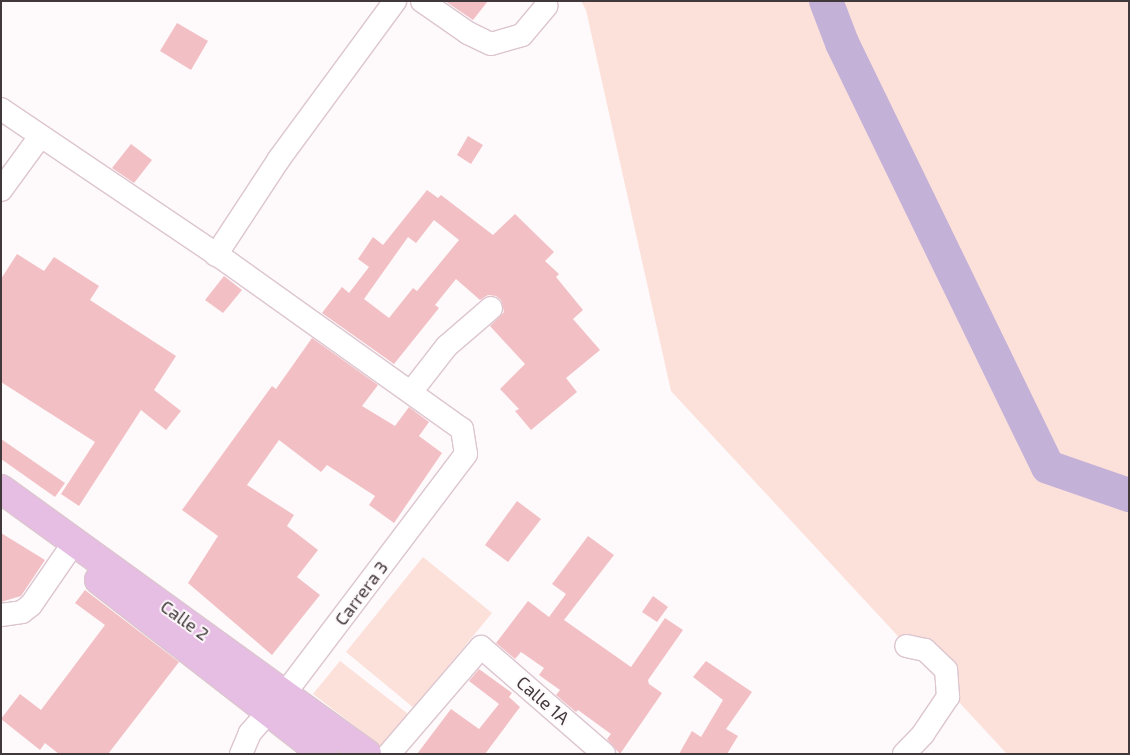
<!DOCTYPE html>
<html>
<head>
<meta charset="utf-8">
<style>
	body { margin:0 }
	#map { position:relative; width:1130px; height:755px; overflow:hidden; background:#fef9fb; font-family:"Exo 2",sans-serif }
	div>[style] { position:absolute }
	.green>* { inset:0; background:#fce1da }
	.river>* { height:34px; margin:-17px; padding:0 17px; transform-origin:17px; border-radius:17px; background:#c3b1d8 }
	.building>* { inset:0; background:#f2c0c4 }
	.roads { filter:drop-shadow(1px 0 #dcc5cf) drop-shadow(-1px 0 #dcc5cf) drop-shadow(0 1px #dcc5cf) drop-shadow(0 -1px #dcc5cf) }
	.minor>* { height:22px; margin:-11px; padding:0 11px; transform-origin:11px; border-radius:11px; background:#fff }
	.major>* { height:28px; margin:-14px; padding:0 14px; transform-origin:14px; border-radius:14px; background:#e6bee4 }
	span { translate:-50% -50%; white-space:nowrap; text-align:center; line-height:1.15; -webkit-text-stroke:4px #fef9fb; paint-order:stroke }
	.street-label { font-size:18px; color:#41383c }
	.frame { position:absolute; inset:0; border:2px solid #41383c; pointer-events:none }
</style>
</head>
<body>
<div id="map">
	<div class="green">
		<i style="clip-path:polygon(581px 1px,1129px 1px,1129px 754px,1007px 754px,671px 391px,586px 10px)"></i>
		<i style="clip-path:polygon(423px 557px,492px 613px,414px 708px,346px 652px)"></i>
		<i style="clip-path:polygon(340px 661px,408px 714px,382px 747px,313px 694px)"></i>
	</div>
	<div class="river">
		<i style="left:826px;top:1px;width:45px;rotate:69.1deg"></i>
		<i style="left:842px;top:43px;width:471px;rotate:64.1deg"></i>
		<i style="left:1048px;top:467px;width:86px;rotate:19.1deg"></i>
	</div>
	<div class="building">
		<i style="clip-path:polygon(445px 1px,488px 1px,473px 20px)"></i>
		<i style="clip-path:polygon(177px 23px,208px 41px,191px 70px,160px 51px)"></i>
		<i style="clip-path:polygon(468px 136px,483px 145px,471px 164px,457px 155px)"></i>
		<i style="clip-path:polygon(131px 144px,152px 160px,134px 183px,112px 168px)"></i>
		<i style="clip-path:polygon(evenodd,427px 190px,438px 198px,441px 195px,493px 235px,515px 214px,554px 252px,545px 261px,559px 274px,556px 277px,583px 310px,573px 319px,600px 350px,566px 378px,577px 392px,531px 430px,515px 411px,519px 409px,500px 389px,525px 364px,490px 326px,504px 312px,501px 300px,496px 296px,488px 295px,480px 300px,456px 279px,435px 305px,439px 308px,394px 364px,322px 313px,342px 287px,349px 293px,369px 267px,358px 259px,373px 237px,383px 245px,427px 190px,434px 220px,459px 240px,417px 291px,413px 288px,389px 318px,364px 299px,408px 237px,416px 243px,434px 220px)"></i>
		<i style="clip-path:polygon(17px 254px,44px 271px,54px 257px,99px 286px,90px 300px,176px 356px,154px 390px,181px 411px,166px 430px,141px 410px,79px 506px,61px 494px,95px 442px,1px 382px,1px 279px)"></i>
		<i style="clip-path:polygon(224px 276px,242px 290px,223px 313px,205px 300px)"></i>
		<i style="clip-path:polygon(312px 338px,378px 385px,362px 406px,395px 426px,409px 407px,429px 422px,419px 436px,442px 453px,394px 523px,369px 505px,375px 496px,327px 465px,321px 472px,279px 440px,247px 485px,294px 515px,287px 526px,318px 550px,297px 577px,320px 595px,272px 655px,188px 583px,218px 536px,182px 510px,272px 386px,276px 389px)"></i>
		<i style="clip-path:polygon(1px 439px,65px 483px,55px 497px,1px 459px)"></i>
		<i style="clip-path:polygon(517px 501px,541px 519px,508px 562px,485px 545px)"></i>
		<i style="clip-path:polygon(1px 533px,45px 560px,21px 596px,1px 602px)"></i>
		<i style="clip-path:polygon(588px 536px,614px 555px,564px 620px,631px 667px,665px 618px,683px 630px,648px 680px,649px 684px,662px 693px,620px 754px,607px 739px,611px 734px,578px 710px,576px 712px,556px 695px,560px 690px,539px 675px,544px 668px,521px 652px,515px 659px,496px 643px,528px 601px,549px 617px,566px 594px,552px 584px)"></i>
		<i style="clip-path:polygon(85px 590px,179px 662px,108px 754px,59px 754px,45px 743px,40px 750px,1px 719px,20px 694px,41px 710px,105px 625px,75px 603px)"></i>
		<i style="clip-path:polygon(653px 596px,668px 607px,657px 622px,642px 612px)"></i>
		<i style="clip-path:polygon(706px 661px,752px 692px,726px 729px,738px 736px,727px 754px,679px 754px,692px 731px,701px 737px,723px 700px,693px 677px)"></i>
		<i style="clip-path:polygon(479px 669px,512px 693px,509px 697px,520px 707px,485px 754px,417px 754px,451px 709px,479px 729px,499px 704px,469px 681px)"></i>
	</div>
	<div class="roads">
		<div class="minor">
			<i style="left:422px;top:1px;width:56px;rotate:34.8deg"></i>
			<i style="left:468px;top:33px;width:25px;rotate:26deg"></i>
			<i style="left:491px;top:44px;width:32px;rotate:-16deg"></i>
			<i style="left:522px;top:35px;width:38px;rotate:-50deg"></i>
			<i style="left:1px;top:109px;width:275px;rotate:34deg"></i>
			<i style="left:229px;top:263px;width:286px;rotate:35.5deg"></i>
			<i style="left:462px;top:429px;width:25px;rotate:81deg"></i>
			<i style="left:466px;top:454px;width:298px;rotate:127.1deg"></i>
			<i style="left:286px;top:692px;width:55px;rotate:131.3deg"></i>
			<i style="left:250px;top:733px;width:23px;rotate:113deg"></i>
			<i style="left:1px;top:190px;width:64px;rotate:-53.8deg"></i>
			<i style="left:216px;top:255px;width:115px;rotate:-56.7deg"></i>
			<i style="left:279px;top:159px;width:196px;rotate:-53.7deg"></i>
			<i style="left:411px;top:392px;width:58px;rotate:-52deg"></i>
			<i style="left:447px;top:346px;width:58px;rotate:-40.8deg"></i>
			<i style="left:1px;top:615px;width:21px;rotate:-8deg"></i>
			<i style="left:22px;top:612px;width:11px;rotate:-38deg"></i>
			<i style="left:31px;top:605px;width:78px;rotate:-55.5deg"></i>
			<i style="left:389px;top:754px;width:141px;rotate:-49.3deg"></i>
			<i style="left:481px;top:647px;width:163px;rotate:41deg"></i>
			<i style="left:904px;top:754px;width:28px;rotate:-46deg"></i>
			<i style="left:923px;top:734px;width:45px;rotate:-56deg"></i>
			<i style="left:948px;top:697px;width:27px;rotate:-94deg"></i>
			<i style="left:946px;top:670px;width:29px;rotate:-136deg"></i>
			<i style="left:925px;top:650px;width:19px;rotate:-168deg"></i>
		</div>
		<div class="major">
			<i style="left:1px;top:489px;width:452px;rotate:35.9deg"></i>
			<i style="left:99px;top:580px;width:284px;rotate:37.8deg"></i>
		</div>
	</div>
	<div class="street-label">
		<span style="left:361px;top:593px;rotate:-53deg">Carrera 3</span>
		<span style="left:185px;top:620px;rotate:36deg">Calle 2</span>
		<span style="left:543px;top:700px;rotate:41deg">Calle 1A</span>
	</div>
	<div class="frame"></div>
</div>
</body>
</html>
